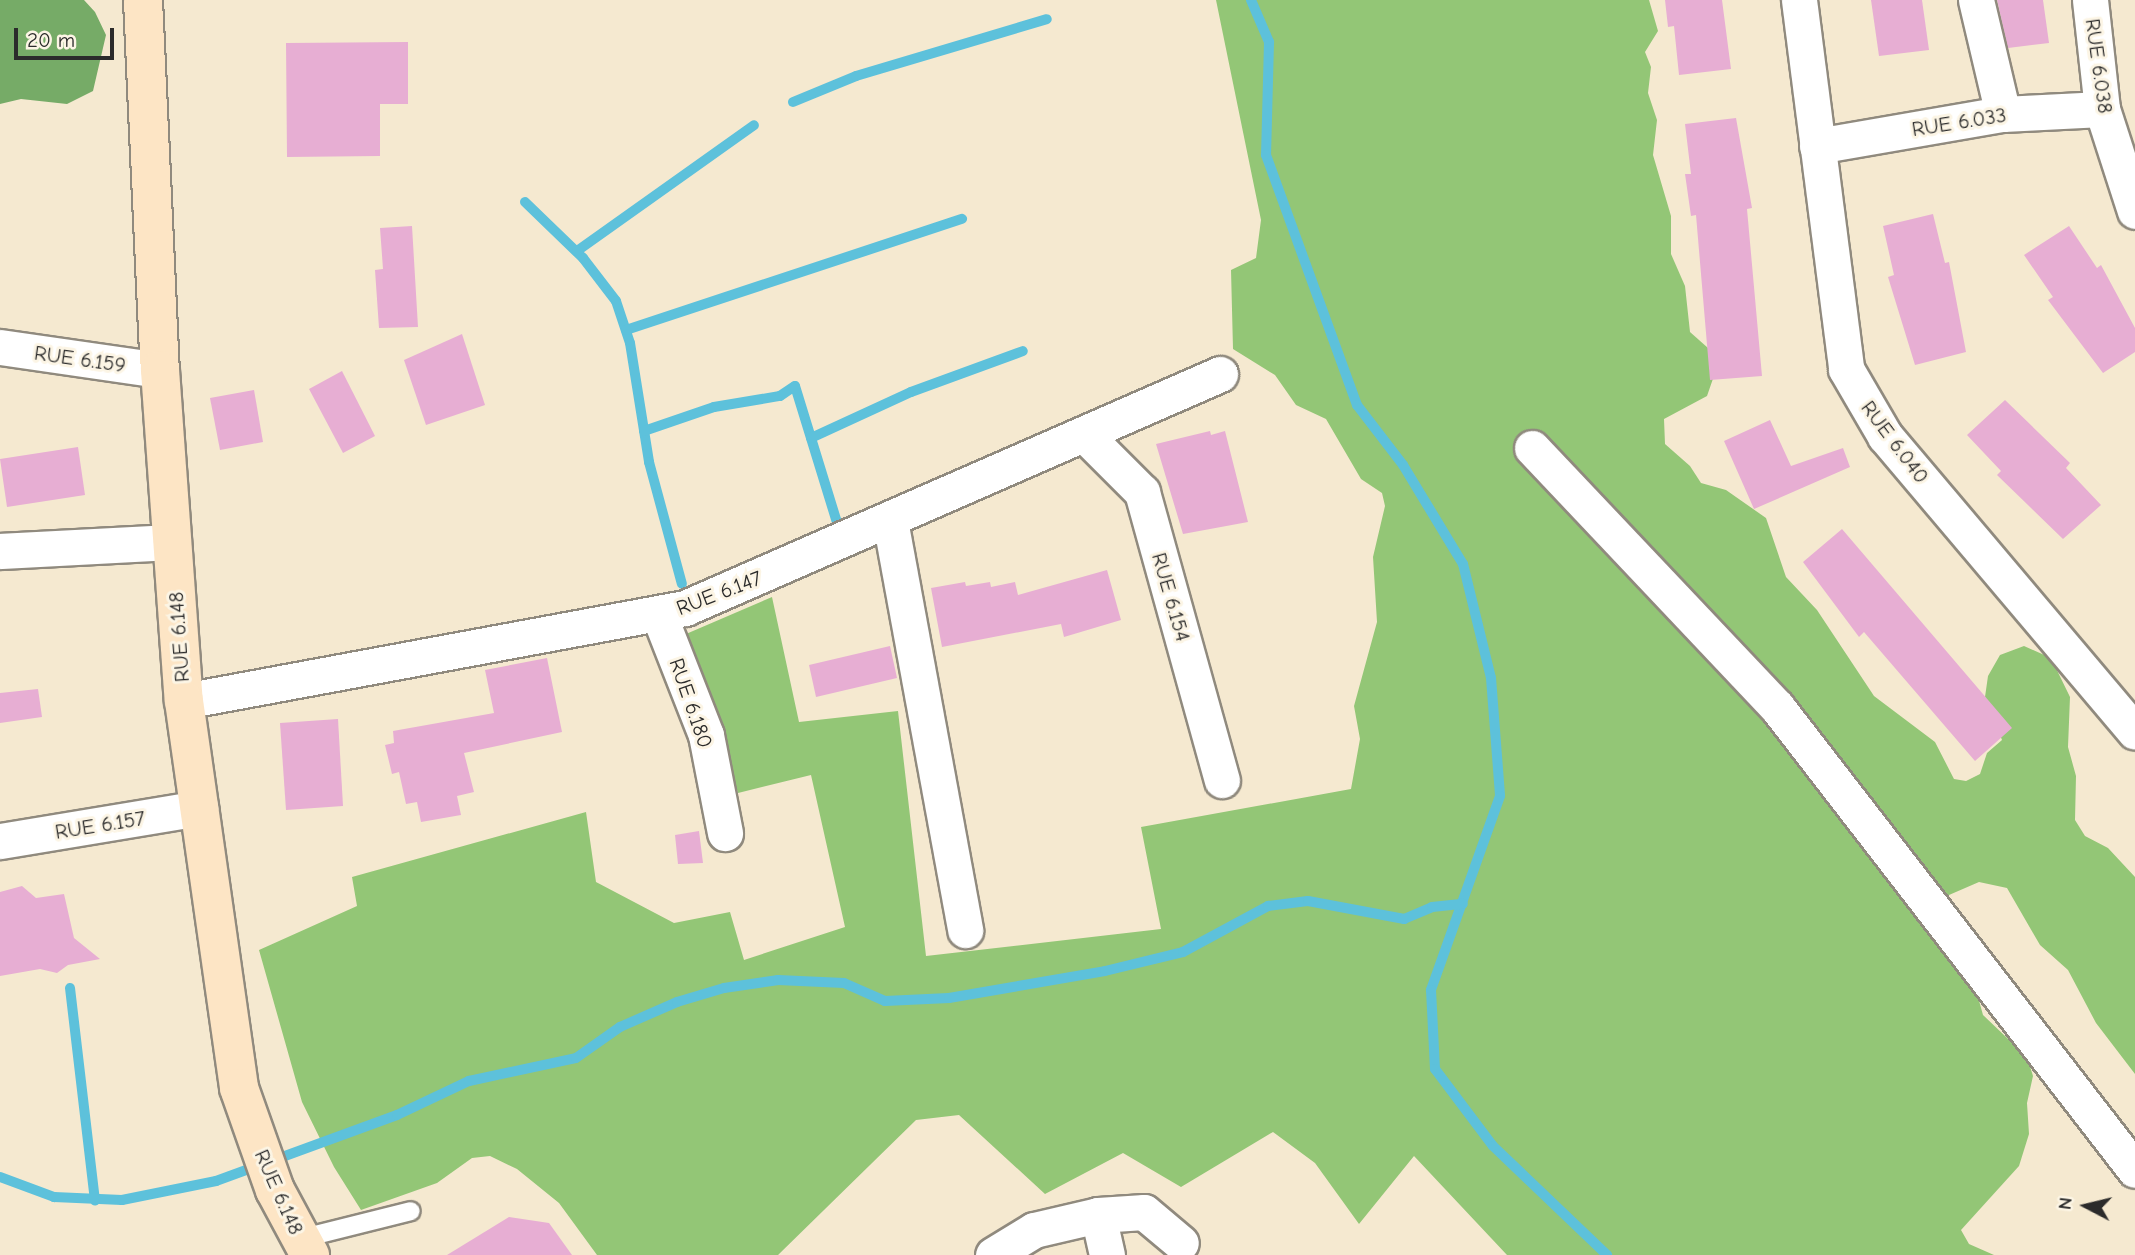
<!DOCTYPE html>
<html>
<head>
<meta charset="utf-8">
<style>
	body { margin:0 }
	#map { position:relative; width:2135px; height:1255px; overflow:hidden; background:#f5e9d0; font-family:"Comic Neue",sans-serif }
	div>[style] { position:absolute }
	.green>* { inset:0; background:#93c676 }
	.forest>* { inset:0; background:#76ab67 }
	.stream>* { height:10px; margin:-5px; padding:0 5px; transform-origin:5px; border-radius:5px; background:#5dc1db }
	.building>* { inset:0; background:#e7aed3 }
	.roads { filter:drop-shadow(2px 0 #908a7e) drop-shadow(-2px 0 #908a7e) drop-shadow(0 2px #908a7e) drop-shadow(0 -2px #908a7e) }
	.lane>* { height:18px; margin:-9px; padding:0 9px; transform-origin:9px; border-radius:9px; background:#fff }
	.street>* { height:35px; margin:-17.5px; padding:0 17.5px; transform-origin:17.5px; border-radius:17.5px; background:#fff }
	.secondary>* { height:38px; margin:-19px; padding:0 19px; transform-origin:19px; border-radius:19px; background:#fde5c5 }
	span { translate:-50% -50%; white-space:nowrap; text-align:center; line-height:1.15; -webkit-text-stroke:6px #fcf5e5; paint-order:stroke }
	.street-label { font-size:21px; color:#2b2b2b }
	.north { position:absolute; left:2051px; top:1171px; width:70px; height:70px; -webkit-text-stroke:5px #fcf5e5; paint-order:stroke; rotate:277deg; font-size:19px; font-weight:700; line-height:28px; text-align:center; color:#2b2b2b }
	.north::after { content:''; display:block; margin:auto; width:24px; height:32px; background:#2b2b2b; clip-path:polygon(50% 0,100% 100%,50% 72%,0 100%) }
	.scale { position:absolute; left:14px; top:28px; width:100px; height:32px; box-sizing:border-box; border:4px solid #2b2b2b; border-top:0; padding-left:9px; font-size:21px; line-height:24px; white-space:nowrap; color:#2b2b2b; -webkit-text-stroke:5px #fcf5e5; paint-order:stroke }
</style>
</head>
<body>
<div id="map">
	<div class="green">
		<i style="clip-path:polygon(1216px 0,1649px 0,1658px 31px,1645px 52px,1651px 67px,1648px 93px,1657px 120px,1653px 155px,1671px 216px,1671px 254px,1685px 286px,1690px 332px,1708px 348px,1716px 370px,1707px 396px,1664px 419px,1665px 444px,1690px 466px,1701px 483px,1726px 490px,1766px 518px,1786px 577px,1817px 610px,1874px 696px,1935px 742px,1954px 779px,1966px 781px,1980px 774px,1987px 753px,2002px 740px,1985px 697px,1988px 676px,2000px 655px,2024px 646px,2051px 658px,2070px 697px,2068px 747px,2076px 776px,2075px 820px,2085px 836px,2108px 848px,2135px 877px,2135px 1074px,2096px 1023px,2068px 970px,2040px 945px,2007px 888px,1979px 882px,1949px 895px,1940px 913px,1982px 976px,1978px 997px,1983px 1015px,2027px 1057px,2033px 1076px,2027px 1103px,2029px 1134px,2019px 1166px,1961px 1230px,1969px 1244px,1994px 1255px,1507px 1255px,1414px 1156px,1359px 1224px,1315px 1163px,1273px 1132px,1181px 1187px,1123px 1153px,1045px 1194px,959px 1115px,916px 1120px,778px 1255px,597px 1255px,559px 1203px,517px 1169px,490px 1156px,472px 1158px,437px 1183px,361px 1210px,334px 1167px,302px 1102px,259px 950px,357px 906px,352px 877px,586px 812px,596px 882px,674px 923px,730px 912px,744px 960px,845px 927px,811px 775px,738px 793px,686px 634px,772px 597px,799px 722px,898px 711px,926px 956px,1161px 929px,1141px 827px,1351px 789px,1360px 739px,1354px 706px,1377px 622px,1373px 557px,1385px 506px,1382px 493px,1361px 479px,1326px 419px,1296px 405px,1275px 375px,1233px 349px,1231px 270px,1256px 258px,1261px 220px)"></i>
	</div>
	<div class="forest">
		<i style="clip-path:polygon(0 0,84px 0,95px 12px,106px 35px,93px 91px,67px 104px,21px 99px,0 104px)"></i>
	</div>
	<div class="stream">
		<i style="left:1251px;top:0;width:46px;rotate:66.8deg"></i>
		<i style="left:1269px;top:42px;width:113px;rotate:91.5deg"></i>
		<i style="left:1266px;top:155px;width:266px;rotate:70deg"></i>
		<i style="left:1357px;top:405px;width:76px;rotate:52.5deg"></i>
		<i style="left:1403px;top:465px;width:116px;rotate:58.8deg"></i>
		<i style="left:1463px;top:564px;width:117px;rotate:76.2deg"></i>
		<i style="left:1491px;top:678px;width:118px;rotate:85.6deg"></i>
		<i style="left:1500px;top:796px;width:206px;rotate:109.6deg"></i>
		<i style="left:1431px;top:990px;width:79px;rotate:87.1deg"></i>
		<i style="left:1435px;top:1069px;width:96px;rotate:53deg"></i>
		<i style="left:1493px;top:1146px;width:158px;rotate:43.7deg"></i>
		<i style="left:793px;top:102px;width:68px;rotate:-22.4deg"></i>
		<i style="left:856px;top:76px;width:199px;rotate:-16.6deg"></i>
		<i style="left:525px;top:202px;width:81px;rotate:44deg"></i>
		<i style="left:583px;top:258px;width:54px;rotate:52.5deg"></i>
		<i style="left:616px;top:301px;width:44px;rotate:71.6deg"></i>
		<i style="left:630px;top:343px;width:121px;rotate:80.9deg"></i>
		<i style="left:649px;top:462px;width:126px;rotate:74.9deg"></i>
		<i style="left:577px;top:251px;width:217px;rotate:-35.4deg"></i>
		<i style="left:626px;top:330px;width:354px;rotate:-18.3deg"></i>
		<i style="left:644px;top:431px;width:74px;rotate:-18.9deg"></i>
		<i style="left:714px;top:407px;width:67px;rotate:-9.5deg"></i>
		<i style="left:780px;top:396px;width:18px;rotate:-34deg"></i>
		<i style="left:795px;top:386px;width:146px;rotate:72.9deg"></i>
		<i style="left:811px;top:438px;width:110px;rotate:-24.7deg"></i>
		<i style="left:911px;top:392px;width:119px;rotate:-20.1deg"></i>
		<i style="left:70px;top:988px;width:214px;rotate:83.3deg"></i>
		<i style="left:274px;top:1160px;width:131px;rotate:-20.1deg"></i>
		<i style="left:397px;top:1115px;width:80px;rotate:-25.3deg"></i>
		<i style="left:469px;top:1081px;width:109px;rotate:-12.1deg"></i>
		<i style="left:576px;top:1058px;width:54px;rotate:-35.2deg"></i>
		<i style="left:620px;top:1027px;width:62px;rotate:-23.7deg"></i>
		<i style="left:677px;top:1002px;width:49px;rotate:-16.6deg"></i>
		<i style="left:724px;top:988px;width:55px;rotate:-8.4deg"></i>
		<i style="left:778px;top:980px;width:66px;rotate:2.6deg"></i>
		<i style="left:844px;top:983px;width:45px;rotate:23.7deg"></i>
		<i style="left:885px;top:1001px;width:64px;rotate:-2.7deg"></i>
		<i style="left:949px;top:998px;width:158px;rotate:-9.8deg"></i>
		<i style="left:1105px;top:971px;width:80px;rotate:-13.7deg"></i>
		<i style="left:1183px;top:952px;width:97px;rotate:-28.4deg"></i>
		<i style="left:1268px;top:906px;width:40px;rotate:-7.1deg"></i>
		<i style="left:1308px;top:901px;width:98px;rotate:10.6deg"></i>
		<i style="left:1404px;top:919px;width:30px;rotate:-23deg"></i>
		<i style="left:1432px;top:907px;width:31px;rotate:-6deg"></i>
		<i style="left:0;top:1177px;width:58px;rotate:20.3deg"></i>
		<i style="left:54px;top:1197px;width:68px;rotate:2.5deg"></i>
		<i style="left:122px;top:1200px;width:96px;rotate:-11.4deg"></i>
		<i style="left:216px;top:1181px;width:47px;rotate:-20deg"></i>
	</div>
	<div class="building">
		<i style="clip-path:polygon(1665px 0,1722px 0,1731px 69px,1679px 75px,1674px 26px,1668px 27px)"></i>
		<i style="clip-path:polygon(1871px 0,1922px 0,1929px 50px,1879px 56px)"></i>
		<i style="clip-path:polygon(1997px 0,2043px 0,2049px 43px,2008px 48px)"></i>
		<i style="clip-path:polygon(408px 42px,408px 104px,380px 104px,380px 156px,287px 157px,286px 43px)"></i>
		<i style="clip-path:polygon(1736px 118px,1752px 208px,1747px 209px,1762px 376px,1710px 380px,1696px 215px,1691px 216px,1685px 174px,1691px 174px,1685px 124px)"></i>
		<i style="clip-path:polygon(1933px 214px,1945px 263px,1949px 262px,1966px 352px,1915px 365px,1888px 277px,1894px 275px,1883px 226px)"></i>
		<i style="clip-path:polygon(412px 226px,418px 327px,379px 328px,375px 270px,383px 269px,380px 228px)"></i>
		<i style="clip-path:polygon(2069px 226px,2097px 268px,2101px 265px,2135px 328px,2135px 352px,2103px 373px,2048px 300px,2053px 297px,2024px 255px)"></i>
		<i style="clip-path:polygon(462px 334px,485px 405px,426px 425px,404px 360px)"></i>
		<i style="clip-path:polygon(342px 371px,375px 436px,343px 453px,309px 389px)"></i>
		<i style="clip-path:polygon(254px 390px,263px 442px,220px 450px,210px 398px)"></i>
		<i style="clip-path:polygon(2005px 400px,2070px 463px,2066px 468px,2101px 505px,2063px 539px,1997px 475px,2001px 471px,1967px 435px)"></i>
		<i style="clip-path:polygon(1770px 420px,1791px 466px,1843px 448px,1850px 467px,1754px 509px,1724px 441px)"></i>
		<i style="clip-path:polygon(1210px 431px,1211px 435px,1225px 431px,1248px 522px,1183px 534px,1156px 444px)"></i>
		<i style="clip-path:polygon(78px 447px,85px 495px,7px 507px,0 459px)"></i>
		<i style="clip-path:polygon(1842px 529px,2012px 728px,1975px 761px,1864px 632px,1859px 637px,1803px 562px)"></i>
		<i style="clip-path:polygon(1107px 570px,1121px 620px,1064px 637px,1061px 624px,942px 647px,931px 588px,965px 582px,966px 586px,990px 582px,991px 587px,1015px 582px,1018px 595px)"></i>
		<i style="clip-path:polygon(890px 646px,897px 678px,816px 697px,809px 665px)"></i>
		<i style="clip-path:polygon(547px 658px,562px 732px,464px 753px,474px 792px,457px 796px,461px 815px,421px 822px,417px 802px,406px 804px,399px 772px,392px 774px,385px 745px,394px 743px,393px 731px,494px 713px,485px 670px)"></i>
		<i style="clip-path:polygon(38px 689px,42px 717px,0 723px,0 693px)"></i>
		<i style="clip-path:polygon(338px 719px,343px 806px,286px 810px,280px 723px)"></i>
		<i style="clip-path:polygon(699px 831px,703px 863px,678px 864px,675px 835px)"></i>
		<i style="clip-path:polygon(22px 886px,36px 898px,64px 894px,74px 938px,100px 959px,68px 965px,57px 973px,40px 969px,0 976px,0 892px)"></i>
		<i style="clip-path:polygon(509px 1217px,549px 1223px,572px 1255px,447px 1255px)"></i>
	</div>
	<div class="roads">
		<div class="lane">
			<i style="left:299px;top:1239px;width:115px;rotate:-14deg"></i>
		</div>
		<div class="street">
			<i style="left:1799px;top:0;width:372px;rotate:82.7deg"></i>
			<i style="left:1846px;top:369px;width:78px;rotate:59.8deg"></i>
			<i style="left:1885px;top:436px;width:387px;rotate:49.8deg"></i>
			<i style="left:1976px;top:0;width:117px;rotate:76.7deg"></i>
			<i style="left:2090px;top:0;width:110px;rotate:83.7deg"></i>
			<i style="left:2102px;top:109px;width:107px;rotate:72.1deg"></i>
			<i style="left:1817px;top:146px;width:189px;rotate:-9.8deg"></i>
			<i style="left:2003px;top:114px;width:99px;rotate:-2.9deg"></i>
			<i style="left:0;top:347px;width:162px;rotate:8.2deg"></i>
			<i style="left:1084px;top:434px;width:82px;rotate:45deg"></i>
			<i style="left:1142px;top:492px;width:299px;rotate:74.5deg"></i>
			<i style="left:1532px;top:448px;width:357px;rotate:46.6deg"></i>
			<i style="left:1777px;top:707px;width:585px;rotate:52.29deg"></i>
			<i style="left:890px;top:520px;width:417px;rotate:79.6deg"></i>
			<i style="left:0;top:551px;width:173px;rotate:-3deg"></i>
			<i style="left:659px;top:615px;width:129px;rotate:68.6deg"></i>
			<i style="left:706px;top:735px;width:100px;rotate:79deg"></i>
			<i style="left:184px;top:701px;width:510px;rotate:-10.52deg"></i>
			<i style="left:685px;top:608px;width:584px;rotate:-23.62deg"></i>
			<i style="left:0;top:841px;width:203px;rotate:-9.4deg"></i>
			<i style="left:1098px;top:1215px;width:41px;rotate:77.3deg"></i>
			<i style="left:993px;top:1255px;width:48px;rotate:-31.4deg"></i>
			<i style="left:1034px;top:1230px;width:66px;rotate:-13.2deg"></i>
			<i style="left:1098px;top:1215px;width:46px;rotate:-3.7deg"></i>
			<i style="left:1144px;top:1212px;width:48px;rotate:40deg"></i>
		</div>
		<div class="secondary">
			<i style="left:143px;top:0;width:370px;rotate:87.4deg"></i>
			<i style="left:160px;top:370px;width:332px;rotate:85.9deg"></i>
			<i style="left:184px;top:701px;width:391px;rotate:81.9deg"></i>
			<i style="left:239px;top:1088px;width:108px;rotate:70.6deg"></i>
			<i style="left:275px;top:1190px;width:74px;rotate:61.7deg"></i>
		</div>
	</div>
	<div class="street-label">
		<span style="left:2099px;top:66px;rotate:82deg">RUE 6.038</span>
		<span style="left:1959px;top:122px;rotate:-9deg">RUE 6.033</span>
		<span style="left:80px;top:359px;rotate:8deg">RUE 6.159</span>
		<span style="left:1895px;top:442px;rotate:53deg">RUE 6.040</span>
		<span style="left:719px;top:593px;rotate:-21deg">RUE 6.147</span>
		<span style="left:1171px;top:597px;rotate:74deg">RUE 6.154</span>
		<span style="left:179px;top:637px;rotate:-94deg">RUE 6.148</span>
		<span style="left:691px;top:703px;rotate:71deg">RUE 6.180</span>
		<span style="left:100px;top:825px;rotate:-9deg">RUE 6.157</span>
		<span style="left:279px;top:1192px;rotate:66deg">RUE 6.148</span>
	</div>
	<div class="north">N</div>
	<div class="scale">20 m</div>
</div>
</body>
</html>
